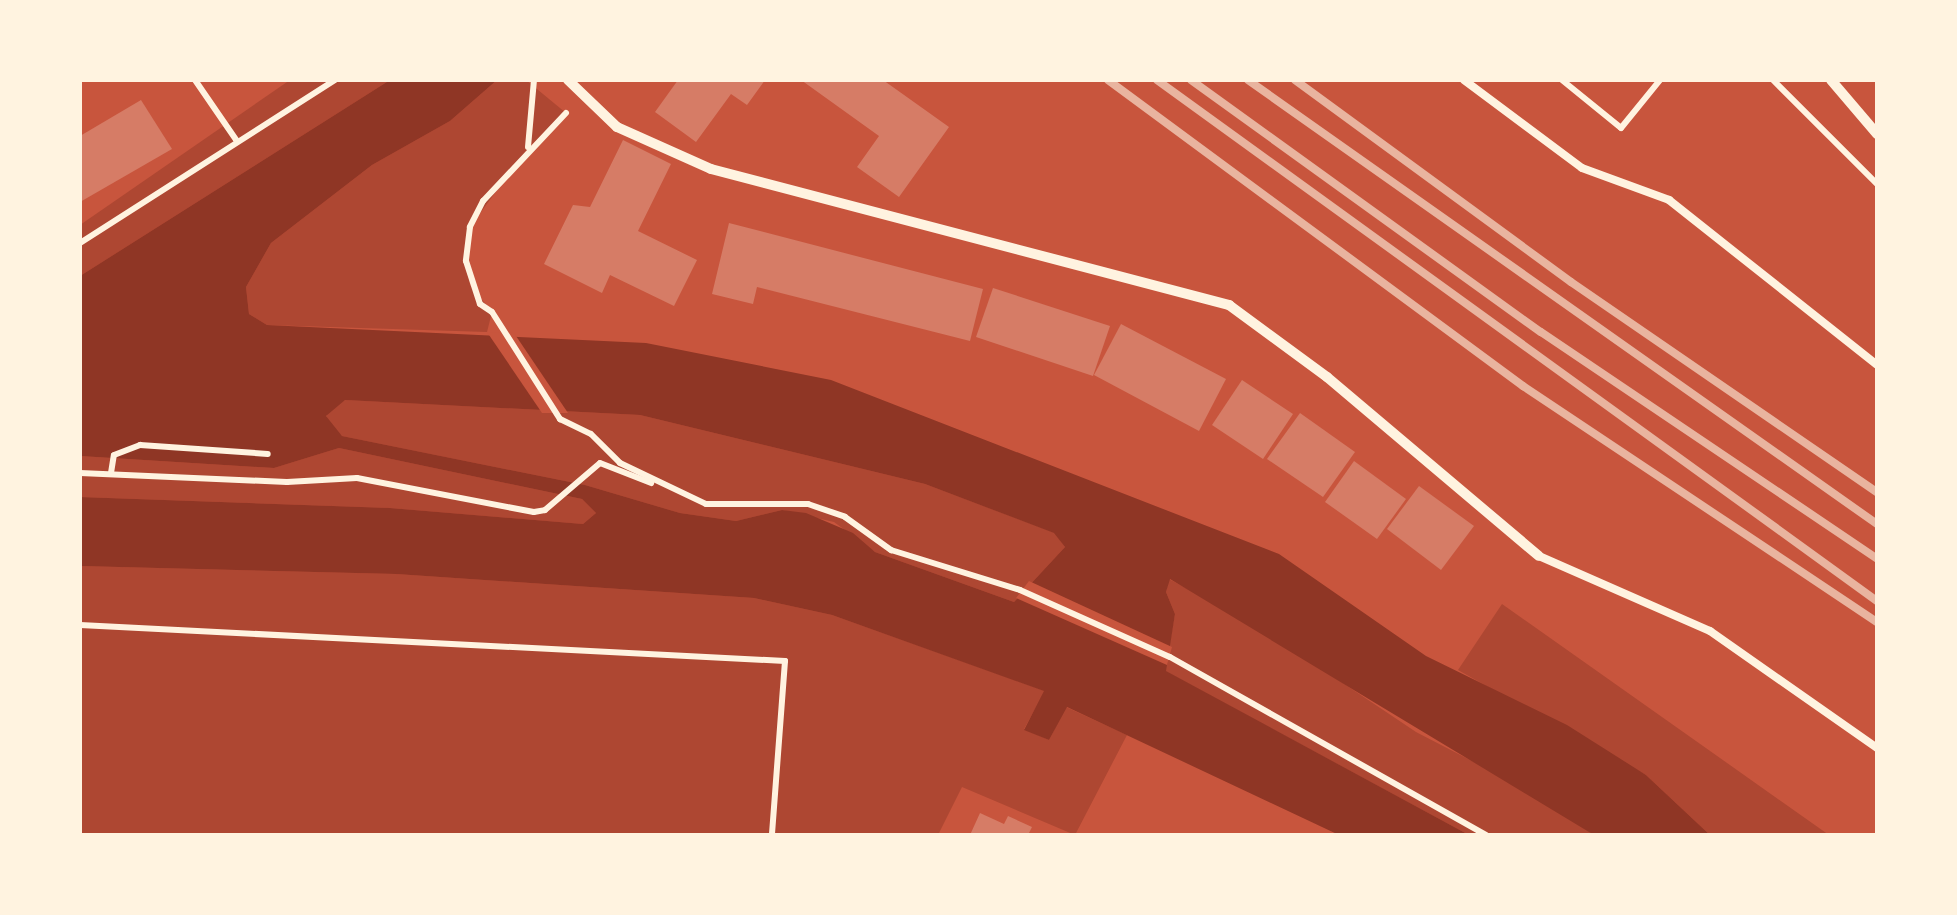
<!DOCTYPE html>
<html>
<head>
<meta charset="utf-8">
<style>
	body { margin:0 }
	#map { position:relative; width:1957px; height:915px; overflow:hidden; background:#c8553d; font-family:"Alegreya Sans",sans-serif }
	div>[style] { position:absolute }
	.green>* { inset:0; background:#ae4732 }
	.water>* { inset:0; background:#8f3625 }
	.pier>* { inset:0; background:#c8553d }
	.building>* { inset:0; background:#d67c66 }
	.path>* { height:6px; margin:-3px; padding:0 3px; transform-origin:3px; border-radius:3px; background:#fff3e0 }
	.service>* { height:8px; margin:-4px; padding:0 4px; transform-origin:4px; border-radius:4px; background:#fff3e0 }
	.minor>* { height:10px; margin:-5px; padding:0 5px; transform-origin:5px; border-radius:5px; background:#fff3e0 }
	.rail>* { height:8px; margin:-4px; padding:0 4px; transform-origin:4px; border-radius:4px; background:#e9b49f }
	span { translate:-50% -50%; white-space:nowrap; text-align:center; line-height:1.15; -webkit-text-stroke:9px #fff3e0; paint-order:stroke }
	.frame { position:absolute; inset:0; border:82px solid #fff3e0; pointer-events:none }
</style>
</head>
<body>
<div id="map">
	<div class="green">
		<i style="clip-path:polygon(290px 80px,390px 80px,80px 276px,80px 225px)"></i>
		<i style="clip-path:polygon(497px 80px,526px 80px,566px 113px,528px 148px,470px 227px,466px 261px,470px 285px,492px 312px,487px 332px,267px 325px,249px 314px,246px 287px,271px 243px,372px 165px,450px 121px)"></i>
		<i style="clip-path:polygon(345px 400px,640px 415px,925px 484px,1055px 533px,1065px 547px,1014px 602px,875px 552px,834px 522px,782px 510px,736px 521px,680px 513px,585px 485px,342px 436px,325px 421px,329px 408px)"></i>
		<i style="clip-path:polygon(339px 448px,582px 499px,596px 513px,583px 524px,390px 508px,80px 497px,80px 456px,274px 468px)"></i>
		<i style="clip-path:polygon(80px 566px,396px 574px,754px 598px,832px 615px,1045px 691px,1024px 729px,1049px 740px,1066px 707px,1127px 735px,1075px 835px,962px 787px,938px 835px,80px 835px)"></i>
		<i style="clip-path:polygon(1169px 579px,1265px 631px,1416px 732px,1524px 788px,1594px 835px,1469px 835px,1165px 671px,1175px 614px,1166px 592px)"></i>
		<i style="clip-path:polygon(1502px 604px,1829px 835px,1710px 835px,1646px 775px,1458px 670px)"></i>
	</div>
	<div class="water">
		<i style="clip-path:polygon(evenodd,390px 80px,497px 80px,450px 121px,372px 165px,271px 243px,246px 287px,249px 314px,267px 325px,646px 343px,831px 380px,1279px 554px,1426px 656px,1567px 725px,1646px 775px,1710px 835px,1594px 835px,1170px 579px,1166px 592px,1175px 614px,1166px 671px,1469px 835px,1339px 835px,1067px 707px,1049px 740px,1024px 730px,1044px 691px,832px 615px,754px 598px,396px 574px,80px 566px,80px 497px,390px 508px,583px 524px,596px 513px,582px 499px,339px 448px,274px 468px,80px 456px,80px 276px,390px 80px,345px 400px,640px 415px,925px 484px,1054px 533px,1065px 547px,1014px 602px,875px 552px,853px 533px,806px 513px,782px 510px,736px 521px,680px 513px,585px 485px,342px 436px,326px 416px,345px 400px)"></i>
	</div>
	<div class="pier">
		<i style="clip-path:polygon(487px 332px,514px 333px,568px 413px,542px 413px)"></i>
		<i style="clip-path:polygon(1029px 581px,1172px 647px,1167px 665px,1016px 598px)"></i>
	</div>
	<div class="building">
		<i style="clip-path:polygon(678px 80px,765px 80px,747px 105px,731px 94px,696px 142px,655px 112px)"></i>
		<i style="clip-path:polygon(801px 80px,883px 80px,949px 127px,899px 197px,857px 167px,879px 136px)"></i>
		<i style="clip-path:polygon(141px 100px,172px 149px,80px 202px,80px 136px)"></i>
		<i style="clip-path:polygon(623px 140px,671px 164px,638px 231px,697px 260px,674px 306px,610px 275px,602px 293px,544px 264px,573px 205px,590px 207px)"></i>
		<i style="clip-path:polygon(729px 223px,983px 289px,970px 341px,757px 287px,753px 304px,712px 294px)"></i>
		<i style="clip-path:polygon(993px 288px,1110px 326px,1093px 376px,976px 337px)"></i>
		<i style="clip-path:polygon(1121px 324px,1226px 379px,1199px 431px,1094px 375px)"></i>
		<i style="clip-path:polygon(1242px 380px,1293px 414px,1263px 459px,1212px 425px)"></i>
		<i style="clip-path:polygon(1300px 413px,1355px 452px,1323px 497px,1267px 459px)"></i>
		<i style="clip-path:polygon(1354px 461px,1406px 499px,1377px 539px,1325px 502px)"></i>
		<i style="clip-path:polygon(1419px 486px,1474px 526px,1441px 570px,1387px 529px)"></i>
		<i style="clip-path:polygon(980px 813px,1004px 824px,1008px 816px,1032px 827px,1028px 835px,970px 835px)"></i>
	</div>
	<div class="path">
		<i style="left:195px;top:80px;width:74px;rotate:55.5deg"></i>
		<i style="left:1562px;top:80px;width:76px;rotate:39.1deg"></i>
		<i style="left:1621px;top:128px;width:62px;rotate:-50.9deg"></i>
		<i style="left:1773px;top:80px;width:147px;rotate:45deg"></i>
		<i style="left:566px;top:113px;width:121px;rotate:133.3deg"></i>
		<i style="left:483px;top:201px;width:29px;rotate:117deg"></i>
		<i style="left:470px;top:227px;width:34px;rotate:97deg"></i>
		<i style="left:466px;top:261px;width:45px;rotate:72deg"></i>
		<i style="left:480px;top:304px;width:14px;rotate:34deg"></i>
		<i style="left:492px;top:312px;width:127px;rotate:57.6deg"></i>
		<i style="left:560px;top:419px;width:34px;rotate:26deg"></i>
		<i style="left:591px;top:434px;width:41px;rotate:45deg"></i>
		<i style="left:620px;top:463px;width:95px;rotate:25.5deg"></i>
		<i style="left:706px;top:504px;width:102px"></i>
		<i style="left:808px;top:504px;width:39px;rotate:19deg"></i>
		<i style="left:845px;top:517px;width:57px;rotate:35.7deg"></i>
		<i style="left:891px;top:550px;width:135px;rotate:17.2deg"></i>
		<i style="left:1020px;top:590px;width:164px;rotate:24.1deg"></i>
		<i style="left:1170px;top:657px;width:363px;rotate:29.4deg"></i>
		<i style="left:528px;top:147px;width:67px;rotate:-84.9deg"></i>
		<i style="left:80px;top:243px;width:303px;rotate:-32.6deg"></i>
		<i style="left:80px;top:473px;width:207px;rotate:2.5deg"></i>
		<i style="left:287px;top:482px;width:70px;rotate:-3.3deg"></i>
		<i style="left:357px;top:478px;width:180px;rotate:10.9deg"></i>
		<i style="left:534px;top:512px;width:11px;rotate:-10deg"></i>
		<i style="left:545px;top:510px;width:72px;rotate:-40.5deg"></i>
		<i style="left:600px;top:463px;width:55px;rotate:21.4deg"></i>
		<i style="left:111px;top:473px;width:18px;rotate:-81deg"></i>
		<i style="left:114px;top:455px;width:28px;rotate:-21deg"></i>
		<i style="left:140px;top:445px;width:128px;rotate:4deg"></i>
		<i style="left:80px;top:625px;width:706px;rotate:2.92deg"></i>
		<i style="left:785px;top:661px;width:174px;rotate:94.3deg"></i>
	</div>
	<div class="service">
		<i style="left:1464px;top:80px;width:147px;rotate:36.7deg"></i>
		<i style="left:1582px;top:168px;width:93px;rotate:20.2deg"></i>
		<i style="left:1669px;top:200px;width:265px;rotate:38.4deg"></i>
		<i style="left:1539px;top:556px;width:187px;rotate:23.7deg"></i>
		<i style="left:1710px;top:631px;width:204px;rotate:35deg"></i>
	</div>
	<div class="minor">
		<i style="left:568px;top:80px;width:68px;rotate:43.8deg"></i>
		<i style="left:617px;top:127px;width:103px;rotate:24.1deg"></i>
		<i style="left:711px;top:169px;width:536px;rotate:14.71deg"></i>
		<i style="left:1229px;top:305px;width:122px;rotate:36.3deg"></i>
		<i style="left:1327px;top:377px;width:277px;rotate:40.2deg"></i>
		<i style="left:1831px;top:80px;width:71px;rotate:49.6deg"></i>
	</div>
	<div class="rail">
		<i style="left:1108px;top:80px;width:516px;rotate:36.4deg"></i>
		<i style="left:1523px;top:386px;width:425px;rotate:33.7deg"></i>
		<i style="left:1157px;top:80px;width:889px;rotate:35.89deg"></i>
		<i style="left:1191px;top:80px;width:431px;rotate:35.8deg"></i>
		<i style="left:1541px;top:332px;width:405px;rotate:34deg"></i>
		<i style="left:1248px;top:80px;width:770px;rotate:35.22deg"></i>
		<i style="left:1295px;top:80px;width:342px;rotate:36.2deg"></i>
		<i style="left:1571px;top:282px;width:371px;rotate:34.5deg"></i>
	</div>
	<div class="frame"></div>
</div>
</body>
</html>
